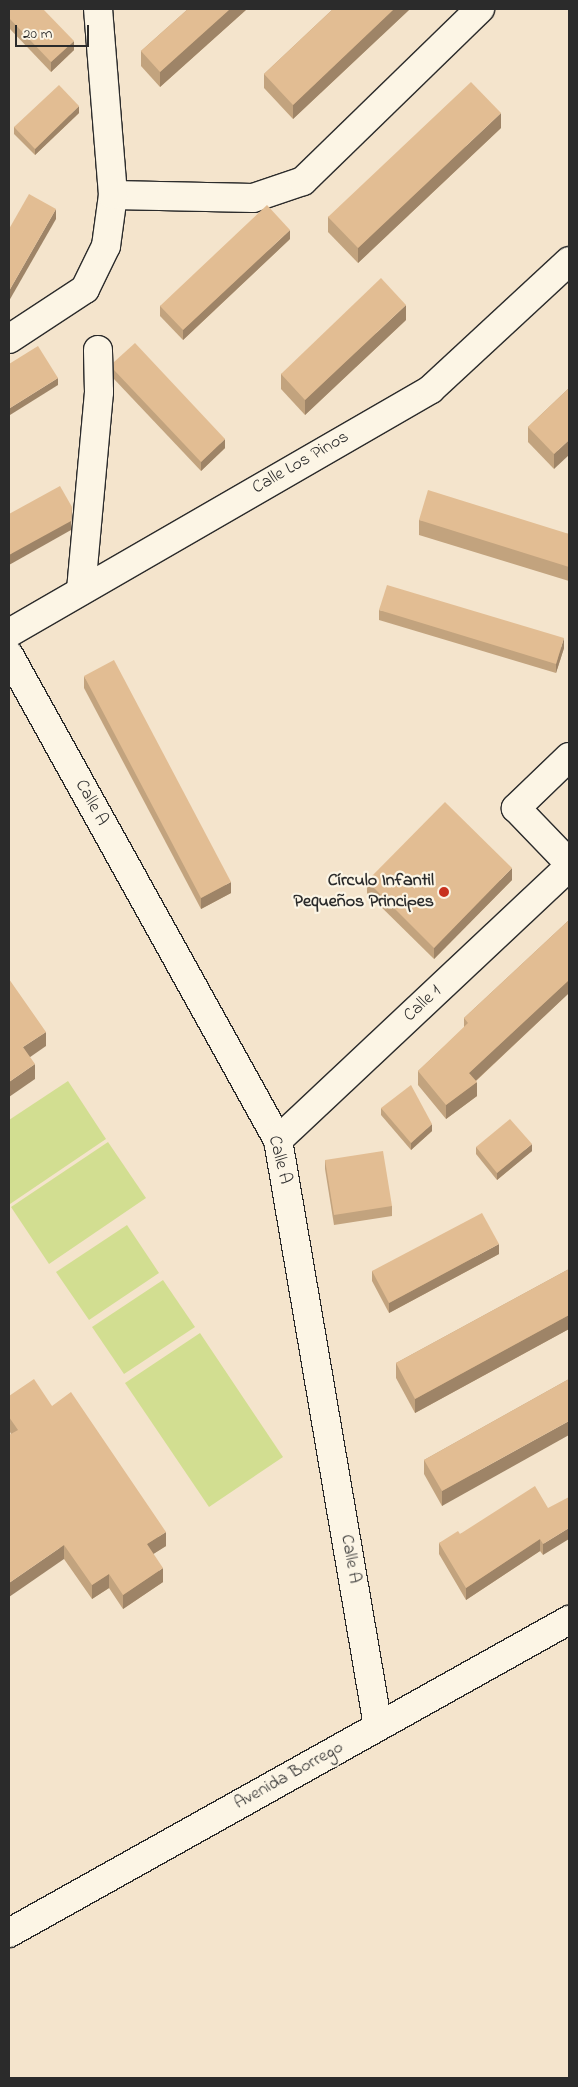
<!DOCTYPE html>
<html>
<head>
<meta charset="utf-8">
<style>
	body { margin:0 }
	#map { position:relative; width:578px; height:2087px; overflow:hidden; background:#f4e4cc; font-family:"Indie Flower",sans-serif }
	div>[style] { position:absolute }
	.green>* { inset:0; background:#d2de91 }
	.roads { filter:drop-shadow(1px 0 #2b2b2b) drop-shadow(-1px 0 #2b2b2b) drop-shadow(0 1px #2b2b2b) drop-shadow(0 -1px #2b2b2b) }
	.minor>* { height:28px; margin:-14px; padding:0 14px; transform-origin:14px; border-radius:14px; background:#fcf5e5 }
	.wall>* { inset:0; background:#c2a37e }
	.shaded-wall>* { inset:0; background:#9e8467 }
	.building>* { inset:0; background:#e2bd93 }
	.dots>* { width:14px; height:14px; translate:-50% -50%; box-sizing:border-box; border:2px solid #fcf5e5; border-radius:50% }
	span { translate:-50% -50%; white-space:nowrap; text-align:center; line-height:1.15; -webkit-text-stroke:4.5px #fcf5e5; paint-order:stroke }
	.street-label { font-size:18px; color:#2b2b2b }
	.poi-label { font-size:18px; color:#2b2b2b; font-weight:700 }
	.right { translate:-100% -50%; text-align:right }
	.frame { position:absolute; inset:0; border:10px solid #2b2b2b; pointer-events:none }
	.scale { position:absolute; left:15px; top:25px; width:74px; height:22px; box-sizing:border-box; border:2px solid #2b2b2b; border-top:0; padding-left:6px; font-size:15px; line-height:18px; white-space:nowrap; color:#2b2b2b; -webkit-text-stroke:4px #fcf5e5; paint-order:stroke }
</style>
</head>
<body>
<div id="map">
	<div class="green">
		<i style="clip-path:polygon(68px 1081px,106px 1139px,10px 1204px,9px 1120px)"></i>
		<i style="clip-path:polygon(108px 1142px,146px 1198px,49px 1264px,11px 1207px)"></i>
		<i style="clip-path:polygon(127px 1225px,159px 1273px,89px 1320px,56px 1272px)"></i>
		<i style="clip-path:polygon(163px 1280px,195px 1327px,124px 1374px,92px 1327px)"></i>
		<i style="clip-path:polygon(200px 1333px,283px 1457px,209px 1507px,125px 1383px)"></i>
	</div>
	<div class="roads">
		<div class="minor">
			<i style="left:113px;top:195px;width:140px;rotate:1.2deg"></i>
			<i style="left:253px;top:198px;width:53px;rotate:-18.8deg"></i>
			<i style="left:303px;top:181px;width:247px;rotate:-44.2deg"></i>
			<i style="left:9px;top:339px;width:91px;rotate:-33.3deg"></i>
			<i style="left:85px;top:289px;width:48px;rotate:-64deg"></i>
			<i style="left:106px;top:246px;width:51px;rotate:-82.2deg"></i>
			<i style="left:113px;top:195px;width:187px;rotate:-94.6deg"></i>
			<i style="left:81px;top:590px;width:199px;rotate:-84.8deg"></i>
			<i style="left:99px;top:392px;width:42px;rotate:-91.4deg"></i>
			<i style="left:9px;top:633px;width:487px;rotate:-30deg"></i>
			<i style="left:431px;top:389px;width:188px;rotate:-42.8deg"></i>
			<i style="left:9px;top:655px;width:555px;rotate:60.99deg"></i>
			<i style="left:278px;top:1140px;width:594px;rotate:80.32deg"></i>
			<i style="left:569px;top:757px;width:74px;rotate:136.1deg"></i>
			<i style="left:516px;top:808px;width:76px;rotate:46.1deg"></i>
			<i style="left:278px;top:1140px;width:399px;rotate:-43.2deg"></i>
			<i style="left:9px;top:1933px;width:642px;rotate:-29.2deg"></i>
		</div>
	</div>
	<div class="wall">
		<i style="clip-path:polygon(9px 9px,74px 50px,51px 72px,9px 28px)"></i>
		<i style="clip-path:polygon(188px 9px,247px 9px,160px 87px,141px 66px,141px 51px)"></i>
		<i style="clip-path:polygon(333px 9px,410px 9px,293px 119px,264px 88px,264px 74px)"></i>
		<i style="clip-path:polygon(79px 113px,35px 155px,14px 134px,14px 127px)"></i>
		<i style="clip-path:polygon(501px 128px,358px 263px,328px 232px,328px 217px)"></i>
		<i style="clip-path:polygon(290px 239px,183px 340px,160px 316px,160px 306px)"></i>
		<i style="clip-path:polygon(406px 320px,305px 415px,281px 389px,281px 374px)"></i>
		<i style="clip-path:polygon(114px 362px,225px 448px,201px 471px,114px 379px)"></i>
		<i style="clip-path:polygon(569px 388px,554px 469px,528px 442px,528px 427px)"></i>
		<i style="clip-path:polygon(419px 520px,569px 534px,569px 581px,419px 535px)"></i>
		<i style="clip-path:polygon(379px 610px,564px 648px,556px 673px,379px 620px)"></i>
		<i style="clip-path:polygon(84px 676px,231px 893px,201px 909px,84px 688px)"></i>
		<i style="clip-path:polygon(512px 880px,434px 959px,367px 893px,367px 881px)"></i>
		<i style="clip-path:polygon(569px 920px,569px 993px,476px 1081px,477px 1096px,446px 1119px,418px 1085px,418px 1071px,464px 1028px,464px 1018px)"></i>
		<i style="clip-path:polygon(381px 1108px,432px 1131px,411px 1150px,381px 1115px)"></i>
		<i style="clip-path:polygon(476px 1147px,532px 1151px,497px 1180px,476px 1154px)"></i>
		<i style="clip-path:polygon(325px 1160px,392px 1206px,392px 1216px,334px 1225px,325px 1169px)"></i>
		<i style="clip-path:polygon(499px 1254px,389px 1313px,372px 1281px,372px 1271px)"></i>
		<i style="clip-path:polygon(569px 1269px,569px 1329px,415px 1413px,396px 1378px,396px 1363px)"></i>
		<i style="clip-path:polygon(569px 1379px,442px 1506px,424px 1474px,424px 1460px)"></i>
		<i style="clip-path:polygon(9px 1396px,52px 1406px,166px 1546px,153px 1554px,163px 1582px,123px 1609px,109px 1588px,92px 1599px,64px 1559px,11px 1434px,9px 1430px)"></i>
		<i style="clip-path:polygon(548px 1508px,543px 1555px,540px 1551px,466px 1600px,439px 1554px,439px 1543px,460px 1534px)"></i>
	</div>
	<div class="shaded-wall">
		<i style="clip-path:polygon(230px 9px,247px 9px,160px 87px,160px 72px)"></i>
		<i style="clip-path:polygon(394px 9px,410px 9px,293px 119px,293px 105px)"></i>
		<i style="clip-path:polygon(74px 41px,74px 50px,51px 72px,51px 62px)"></i>
		<i style="clip-path:polygon(79px 106px,79px 113px,35px 155px,35px 149px)"></i>
		<i style="clip-path:polygon(501px 113px,501px 128px,358px 263px,358px 248px)"></i>
		<i style="clip-path:polygon(56px 209px,56px 219px,9px 301px,9px 291px)"></i>
		<i style="clip-path:polygon(290px 230px,290px 239px,183px 340px,183px 330px)"></i>
		<i style="clip-path:polygon(406px 305px,406px 320px,305px 415px,305px 400px)"></i>
		<i style="clip-path:polygon(58px 378px,58px 385px,10px 415px,10px 408px)"></i>
		<i style="clip-path:polygon(225px 439px,225px 448px,201px 471px,201px 462px)"></i>
		<i style="clip-path:polygon(569px 440px,569px 455px,554px 469px,554px 454px)"></i>
		<i style="clip-path:polygon(72px 507px,71px 530px,9px 565px,9px 555px)"></i>
		<i style="clip-path:polygon(564px 638px,564px 648px,556px 673px,556px 664px)"></i>
		<i style="clip-path:polygon(512px 868px,512px 880px,434px 959px,434px 948px)"></i>
		<i style="clip-path:polygon(231px 882px,231px 893px,201px 909px,201px 898px)"></i>
		<i style="clip-path:polygon(569px 980px,569px 993px,469px 1087px,469px 1073px)"></i>
		<i style="clip-path:polygon(46px 1032px,46px 1046px,23px 1062px,23px 1047px)"></i>
		<i style="clip-path:polygon(35px 1064px,35px 1079px,9px 1097px,9px 1082px)"></i>
		<i style="clip-path:polygon(477px 1082px,477px 1096px,446px 1119px,446px 1105px)"></i>
		<i style="clip-path:polygon(432px 1124px,432px 1131px,411px 1150px,411px 1143px)"></i>
		<i style="clip-path:polygon(532px 1144px,532px 1151px,497px 1180px,497px 1173px)"></i>
		<i style="clip-path:polygon(499px 1244px,499px 1254px,389px 1313px,389px 1303px)"></i>
		<i style="clip-path:polygon(569px 1315px,569px 1329px,415px 1413px,415px 1399px)"></i>
		<i style="clip-path:polygon(569px 1421px,569px 1435px,442px 1506px,442px 1491px)"></i>
		<i style="clip-path:polygon(569px 1528px,569px 1539px,543px 1555px,543px 1544px)"></i>
		<i style="clip-path:polygon(166px 1532px,166px 1546px,147px 1558px,147px 1544px)"></i>
		<i style="clip-path:polygon(540px 1539px,540px 1551px,466px 1600px,466px 1588px)"></i>
		<i style="clip-path:polygon(64px 1545px,64px 1559px,9px 1597px,9px 1583px)"></i>
		<i style="clip-path:polygon(163px 1568px,163px 1582px,123px 1609px,123px 1595px)"></i>
		<i style="clip-path:polygon(109px 1574px,109px 1588px,92px 1599px,92px 1585px)"></i>
	</div>
	<div class="building">
		<i style="clip-path:polygon(9px 9px,43px 9px,74px 41px,51px 62px,9px 18px)"></i>
		<i style="clip-path:polygon(188px 9px,230px 9px,160px 72px,141px 51px)"></i>
		<i style="clip-path:polygon(333px 9px,394px 9px,293px 105px,264px 74px)"></i>
		<i style="clip-path:polygon(471px 82px,501px 113px,358px 248px,328px 217px)"></i>
		<i style="clip-path:polygon(59px 85px,79px 106px,35px 149px,14px 127px)"></i>
		<i style="clip-path:polygon(29px 194px,56px 209px,9px 291px,9px 229px)"></i>
		<i style="clip-path:polygon(267px 205px,290px 230px,183px 330px,160px 306px)"></i>
		<i style="clip-path:polygon(381px 278px,406px 305px,305px 400px,281px 374px)"></i>
		<i style="clip-path:polygon(135px 343px,225px 439px,201px 462px,114px 370px,114px 362px)"></i>
		<i style="clip-path:polygon(38px 346px,58px 378px,10px 408px,9px 407px,9px 364px)"></i>
		<i style="clip-path:polygon(569px 388px,569px 440px,554px 454px,528px 427px)"></i>
		<i style="clip-path:polygon(60px 486px,72px 507px,71px 521px,9px 555px,9px 514px)"></i>
		<i style="clip-path:polygon(428px 490px,569px 534px,569px 567px,419px 520px)"></i>
		<i style="clip-path:polygon(387px 585px,564px 638px,556px 664px,379px 610px)"></i>
		<i style="clip-path:polygon(114px 660px,231px 882px,201px 898px,84px 676px)"></i>
		<i style="clip-path:polygon(445px 802px,512px 868px,434px 948px,367px 881px)"></i>
		<i style="clip-path:polygon(569px 920px,569px 980px,469px 1073px,477px 1082px,446px 1105px,418px 1071px,468px 1023px,464px 1018px)"></i>
		<i style="clip-path:polygon(9px 979px,46px 1032px,23px 1047px,35px 1064px,9px 1082px)"></i>
		<i style="clip-path:polygon(411px 1085px,432px 1124px,411px 1143px,381px 1108px)"></i>
		<i style="clip-path:polygon(510px 1119px,532px 1144px,497px 1173px,476px 1147px)"></i>
		<i style="clip-path:polygon(383px 1151px,392px 1206px,334px 1215px,325px 1160px)"></i>
		<i style="clip-path:polygon(482px 1213px,499px 1244px,389px 1303px,372px 1271px)"></i>
		<i style="clip-path:polygon(569px 1269px,569px 1315px,415px 1399px,396px 1363px)"></i>
		<i style="clip-path:polygon(34px 1379px,52px 1406px,71px 1392px,166px 1532px,147px 1544px,163px 1568px,123px 1595px,109px 1574px,92px 1585px,64px 1545px,9px 1583px,9px 1435px,18px 1430px,9px 1417px,9px 1396px)"></i>
		<i style="clip-path:polygon(569px 1379px,569px 1421px,442px 1491px,424px 1460px)"></i>
		<i style="clip-path:polygon(535px 1486px,548px 1508px,569px 1497px,569px 1528px,543px 1544px,540px 1539px,466px 1588px,439px 1543px,458px 1531px,460px 1534px)"></i>
	</div>
	<div class="dots">
		<i style="left:444px;top:892px;background:#c8321e"></i>
	</div>
	<div class="street-label">
		<span style="left:301px;top:463px;rotate:-30deg">Calle Los Pinos</span>
		<span style="left:91px;top:803px;rotate:61deg">Calle A</span>
		<span style="left:423px;top:1004px;rotate:-43deg">Calle 1</span>
		<span style="left:279px;top:1160px;rotate:76deg">Calle A</span>
		<span style="left:350px;top:1559px;rotate:80deg">Calle A</span>
		<span style="left:289px;top:1776px;rotate:-29deg">Avenida Borrego</span>
	</div>
	<div class="poi-label">
		<span class="right" style="left:434px;top:892px">Círculo Infantil<br>Pequeños Principes</span>
	</div>
	<div class="frame"></div>
	<div class="scale">20 m</div>
</div>
</body>
</html>
